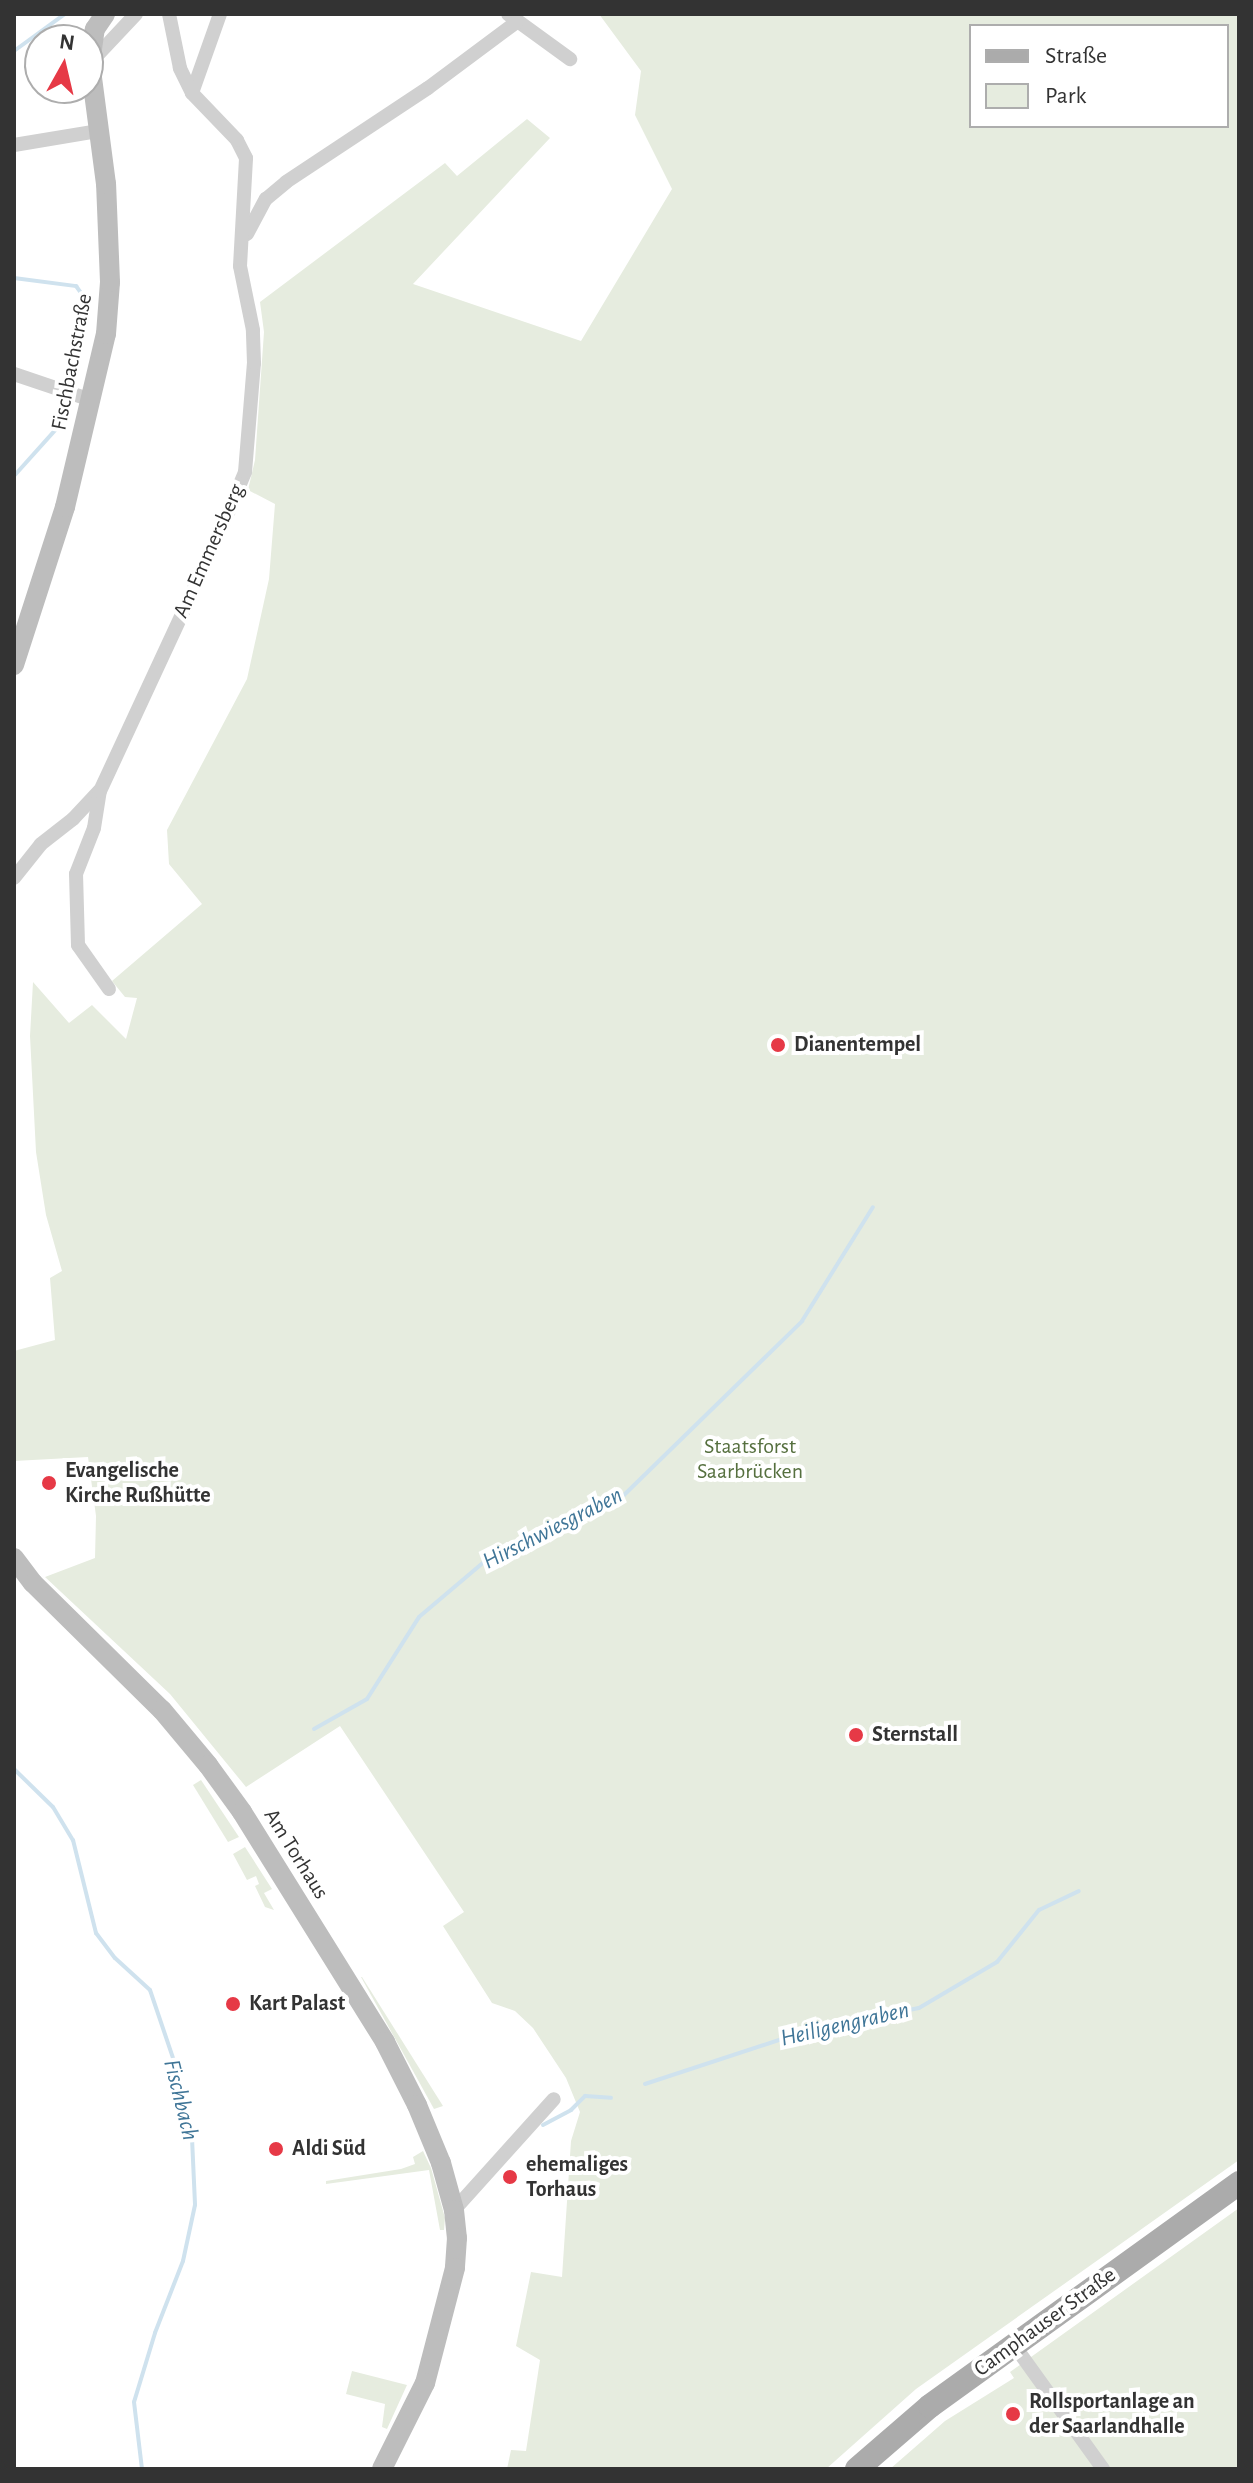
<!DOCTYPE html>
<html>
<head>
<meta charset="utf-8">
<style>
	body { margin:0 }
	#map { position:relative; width:1253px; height:2483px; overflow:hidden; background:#fff; font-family:"Alegreya Sans",sans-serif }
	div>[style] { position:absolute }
	.green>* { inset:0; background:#e6ecdf }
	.stream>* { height:4px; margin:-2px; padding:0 2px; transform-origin:2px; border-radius:2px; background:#cfe2ee }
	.street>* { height:14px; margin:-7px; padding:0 7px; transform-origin:7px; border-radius:7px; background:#d0d0d0 }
	.secondary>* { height:20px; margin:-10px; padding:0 10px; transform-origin:10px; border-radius:10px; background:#bdbdbd }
	.primary>* { height:24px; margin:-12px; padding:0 12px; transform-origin:12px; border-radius:12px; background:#ababab }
	.dots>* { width:22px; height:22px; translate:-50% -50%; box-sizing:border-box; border:4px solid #fff; border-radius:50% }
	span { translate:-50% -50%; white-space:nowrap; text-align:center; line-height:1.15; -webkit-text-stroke:8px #fff; paint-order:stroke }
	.street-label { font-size:22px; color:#333 }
	.poi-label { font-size:22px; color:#333; font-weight:700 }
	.left { translate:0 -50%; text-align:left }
	.park-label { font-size:22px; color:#56703f }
	.water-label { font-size:24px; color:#3f7597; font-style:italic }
	.frame { position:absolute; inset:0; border:16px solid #333; pointer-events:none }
	.legend { position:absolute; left:969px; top:24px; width:260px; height:104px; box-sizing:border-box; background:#fff; border:2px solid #adadad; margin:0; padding:10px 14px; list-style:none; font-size:24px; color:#333 }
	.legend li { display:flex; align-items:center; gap:16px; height:40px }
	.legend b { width:40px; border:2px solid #adadad }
	.north { position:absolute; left:24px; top:24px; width:80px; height:80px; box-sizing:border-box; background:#fff; border:2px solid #adadad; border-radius:50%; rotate:8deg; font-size:22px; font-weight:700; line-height:32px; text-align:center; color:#333 }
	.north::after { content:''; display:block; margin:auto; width:28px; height:36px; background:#e63946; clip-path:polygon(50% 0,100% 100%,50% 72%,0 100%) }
</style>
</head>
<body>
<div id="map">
	<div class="green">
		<i style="clip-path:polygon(evenodd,599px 14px,1239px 14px,1239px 2160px,916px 2389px,826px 2469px,507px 2469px,511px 2450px,526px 2451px,540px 2360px,516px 2346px,531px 2272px,562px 2277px,571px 2141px,580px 2112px,566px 2078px,533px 2028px,515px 2011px,492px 2003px,443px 1926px,464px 1912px,340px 1726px,246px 1787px,170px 1694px,45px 1577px,95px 1558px,96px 1516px,88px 1457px,14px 1461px,14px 1351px,55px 1340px,50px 1278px,62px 1271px,46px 1215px,36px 1152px,30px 1036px,33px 982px,69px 1023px,92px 1005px,126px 1039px,137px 998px,125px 997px,112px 981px,202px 904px,169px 864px,167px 830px,247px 679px,269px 579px,275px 504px,248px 490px,255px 460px,264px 332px,260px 302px,445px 163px,457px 176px,527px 119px,550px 138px,413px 284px,581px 341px,672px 189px,635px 115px,641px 71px,599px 14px,971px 26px,1227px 26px,1227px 126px,971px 126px,971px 26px)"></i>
		<i style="clip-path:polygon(201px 1780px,239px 1837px,228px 1842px,193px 1785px)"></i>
		<i style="clip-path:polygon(245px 1847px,272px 1889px,264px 1893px,274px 1910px,265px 1907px,255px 1886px,259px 1884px,256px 1876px,247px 1880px,233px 1854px)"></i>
		<i style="clip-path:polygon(361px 1977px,362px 1977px,443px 2106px,434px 2109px)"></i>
		<i style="clip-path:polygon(423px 2151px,431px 2168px,445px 2218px,444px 2230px,440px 2230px,429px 2170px,326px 2184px,326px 2181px,401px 2169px,415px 2164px,413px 2157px)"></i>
		<i style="clip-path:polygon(1239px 2208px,1239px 2469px,890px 2469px,945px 2421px,1014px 2378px,1010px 2372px)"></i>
		<i style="clip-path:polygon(352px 2371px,407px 2385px,387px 2429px,382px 2427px,385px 2404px,346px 2394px)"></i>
	</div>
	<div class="stream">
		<i style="left:14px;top:51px;width:63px;rotate:-36deg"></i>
		<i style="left:14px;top:278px;width:63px;rotate:7.4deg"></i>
		<i style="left:76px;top:286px;width:14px;rotate:54deg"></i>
		<i style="left:84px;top:297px;width:34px;rotate:88deg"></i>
		<i style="left:85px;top:331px;width:54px;rotate:101.7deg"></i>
		<i style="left:14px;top:476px;width:64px;rotate:-48.1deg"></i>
		<i style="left:57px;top:428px;width:22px;rotate:-63deg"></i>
		<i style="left:314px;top:1729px;width:61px;rotate:-29.5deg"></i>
		<i style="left:367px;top:1699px;width:97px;rotate:-57.6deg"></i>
		<i style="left:419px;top:1617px;width:94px;rotate:-40.3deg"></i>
		<i style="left:491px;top:1556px;width:146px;rotate:-24.6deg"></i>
		<i style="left:624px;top:1495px;width:249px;rotate:-44.3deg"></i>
		<i style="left:802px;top:1321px;width:134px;rotate:-58.1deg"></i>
		<i style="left:14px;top:1769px;width:54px;rotate:44.3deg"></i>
		<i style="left:53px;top:1807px;width:39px;rotate:59deg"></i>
		<i style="left:73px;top:1840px;width:96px;rotate:76.1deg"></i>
		<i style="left:96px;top:1933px;width:31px;rotate:53deg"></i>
		<i style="left:115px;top:1958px;width:47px;rotate:42.4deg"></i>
		<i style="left:150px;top:1990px;width:78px;rotate:71.3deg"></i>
		<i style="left:175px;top:2064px;width:76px;rotate:77.1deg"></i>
		<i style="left:192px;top:2138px;width:67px;rotate:87.4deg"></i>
		<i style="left:195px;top:2205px;width:57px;rotate:102.1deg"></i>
		<i style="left:183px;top:2261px;width:77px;rotate:111.3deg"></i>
		<i style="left:155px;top:2333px;width:72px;rotate:106.9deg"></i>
		<i style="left:134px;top:2402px;width:67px;rotate:83.2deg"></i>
		<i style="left:645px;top:2084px;width:173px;rotate:-18.2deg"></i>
		<i style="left:809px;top:2030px;width:112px;rotate:-11.3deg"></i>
		<i style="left:919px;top:2008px;width:91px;rotate:-30.5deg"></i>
		<i style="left:997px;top:1962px;width:67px;rotate:-51.1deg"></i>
		<i style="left:1039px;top:1910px;width:44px;rotate:-25.4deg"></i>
		<i style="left:543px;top:2125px;width:32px;rotate:-28deg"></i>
		<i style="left:571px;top:2110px;width:20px;rotate:-45deg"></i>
		<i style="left:585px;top:2096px;width:26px;rotate:4deg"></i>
	</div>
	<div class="street">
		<i style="left:508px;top:14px;width:77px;rotate:36deg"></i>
		<i style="left:90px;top:63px;width:67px;rotate:-46.8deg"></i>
		<i style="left:192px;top:93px;width:84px;rotate:-70.5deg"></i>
		<i style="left:14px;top:145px;width:86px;rotate:-9.4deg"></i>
		<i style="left:247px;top:234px;width:40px;rotate:-62deg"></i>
		<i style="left:266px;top:199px;width:26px;rotate:-40deg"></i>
		<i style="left:286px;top:182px;width:170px;rotate:-33.5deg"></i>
		<i style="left:428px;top:88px;width:112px;rotate:-36.7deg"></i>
		<i style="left:14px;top:374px;width:81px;rotate:18.7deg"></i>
		<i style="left:14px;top:878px;width:43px;rotate:-51.5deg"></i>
		<i style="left:41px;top:844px;width:41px;rotate:-38deg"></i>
		<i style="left:73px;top:819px;width:38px;rotate:-47deg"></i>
		<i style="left:109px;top:989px;width:54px;rotate:-125.2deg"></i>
		<i style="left:78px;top:945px;width:71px;rotate:-91.6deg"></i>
		<i style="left:76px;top:874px;width:49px;rotate:-68.6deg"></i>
		<i style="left:94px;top:828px;width:37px;rotate:-81deg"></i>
		<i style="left:100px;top:791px;width:280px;rotate:-65.1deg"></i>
		<i style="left:218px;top:537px;width:70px;rotate:-67.4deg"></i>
		<i style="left:245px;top:472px;width:109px;rotate:-85.3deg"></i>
		<i style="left:254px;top:363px;width:33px;rotate:-92deg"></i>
		<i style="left:253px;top:330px;width:65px;rotate:-101.5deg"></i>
		<i style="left:240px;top:266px;width:108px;rotate:-86.8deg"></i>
		<i style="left:246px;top:158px;width:20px;rotate:-117deg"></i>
		<i style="left:237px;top:140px;width:65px;rotate:-133.8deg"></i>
		<i style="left:192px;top:93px;width:28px;rotate:-116deg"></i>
		<i style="left:180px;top:68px;width:55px;rotate:-101.5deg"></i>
		<i style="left:454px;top:2210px;width:149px;rotate:-48deg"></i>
		<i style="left:1014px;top:2345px;width:153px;rotate:54.3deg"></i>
	</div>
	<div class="secondary">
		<i style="left:14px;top:665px;width:166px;rotate:-72.1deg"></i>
		<i style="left:65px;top:507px;width:178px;rotate:-76.7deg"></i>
		<i style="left:106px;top:334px;width:52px;rotate:-85.6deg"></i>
		<i style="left:110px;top:282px;width:98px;rotate:-92.3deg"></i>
		<i style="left:106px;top:184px;width:122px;rotate:-97.5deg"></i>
		<i style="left:90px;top:63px;width:34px;rotate:-82deg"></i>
		<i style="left:95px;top:29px;width:18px;rotate:-56deg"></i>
		<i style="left:14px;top:1558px;width:31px;rotate:53deg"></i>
		<i style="left:33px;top:1583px;width:181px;rotate:44.6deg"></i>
		<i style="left:162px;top:1710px;width:72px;rotate:50.1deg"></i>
		<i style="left:208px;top:1765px;width:58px;rotate:54.1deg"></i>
		<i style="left:242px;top:1812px;width:271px;rotate:58.1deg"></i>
		<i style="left:385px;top:2042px;width:71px;rotate:63.1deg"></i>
		<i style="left:417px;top:2105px;width:63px;rotate:67.5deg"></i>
		<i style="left:441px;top:2163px;width:49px;rotate:74.5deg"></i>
		<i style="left:454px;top:2210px;width:28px;rotate:84deg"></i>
		<i style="left:457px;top:2238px;width:30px;rotate:94deg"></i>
		<i style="left:455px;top:2268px;width:119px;rotate:104.6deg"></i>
		<i style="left:425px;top:2383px;width:96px;rotate:116.6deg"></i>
	</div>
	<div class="primary">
		<i style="left:857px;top:2469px;width:96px;rotate:-40.8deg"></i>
		<i style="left:930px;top:2406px;width:381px;rotate:-35.8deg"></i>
	</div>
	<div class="dots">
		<i style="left:778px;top:1045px;background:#e63946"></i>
		<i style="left:49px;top:1483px;background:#e63946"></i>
		<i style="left:856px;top:1735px;background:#e63946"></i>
		<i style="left:233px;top:2004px;background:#e63946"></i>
		<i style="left:276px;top:2149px;background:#e63946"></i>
		<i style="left:510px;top:2177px;background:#e63946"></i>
		<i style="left:1013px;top:2414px;background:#e63946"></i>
	</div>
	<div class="street-label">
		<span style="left:72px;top:362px;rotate:-79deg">Fischbachstraße</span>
		<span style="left:209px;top:551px;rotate:-66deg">Am Emmersberg</span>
		<span style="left:296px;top:1854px;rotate:58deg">Am Torhaus</span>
		<span style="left:1045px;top:2322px;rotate:-36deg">Camphauser Straße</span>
	</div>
	<div class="poi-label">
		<span class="left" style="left:794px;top:1045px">Dianentempel</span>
		<span class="left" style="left:65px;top:1483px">Evangelische<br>Kirche Rußhütte</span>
		<span class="left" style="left:872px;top:1735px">Sternstall</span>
		<span class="left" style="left:249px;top:2004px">Kart Palast</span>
		<span class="left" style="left:292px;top:2149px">Aldi Süd</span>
		<span class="left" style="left:526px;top:2177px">ehemaliges<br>Torhaus</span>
		<span class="left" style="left:1029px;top:2414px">Rollsportanlage an<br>der Saarlandhalle</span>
	</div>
	<div class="park-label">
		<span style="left:750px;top:1459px">Staatsforst<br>Saarbrücken</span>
	</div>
	<div class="water-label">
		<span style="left:553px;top:1529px;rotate:-27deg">Hirschwiesgraben</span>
		<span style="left:845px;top:2025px;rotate:-13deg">Heiligengraben</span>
		<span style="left:180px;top:2100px;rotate:76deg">Fischbach</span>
	</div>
	<div class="frame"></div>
	<ul class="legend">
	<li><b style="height:10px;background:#ababab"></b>Straße</li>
	<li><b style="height:22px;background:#e6ecdf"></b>Park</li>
	</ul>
	<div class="north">N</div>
</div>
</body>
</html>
